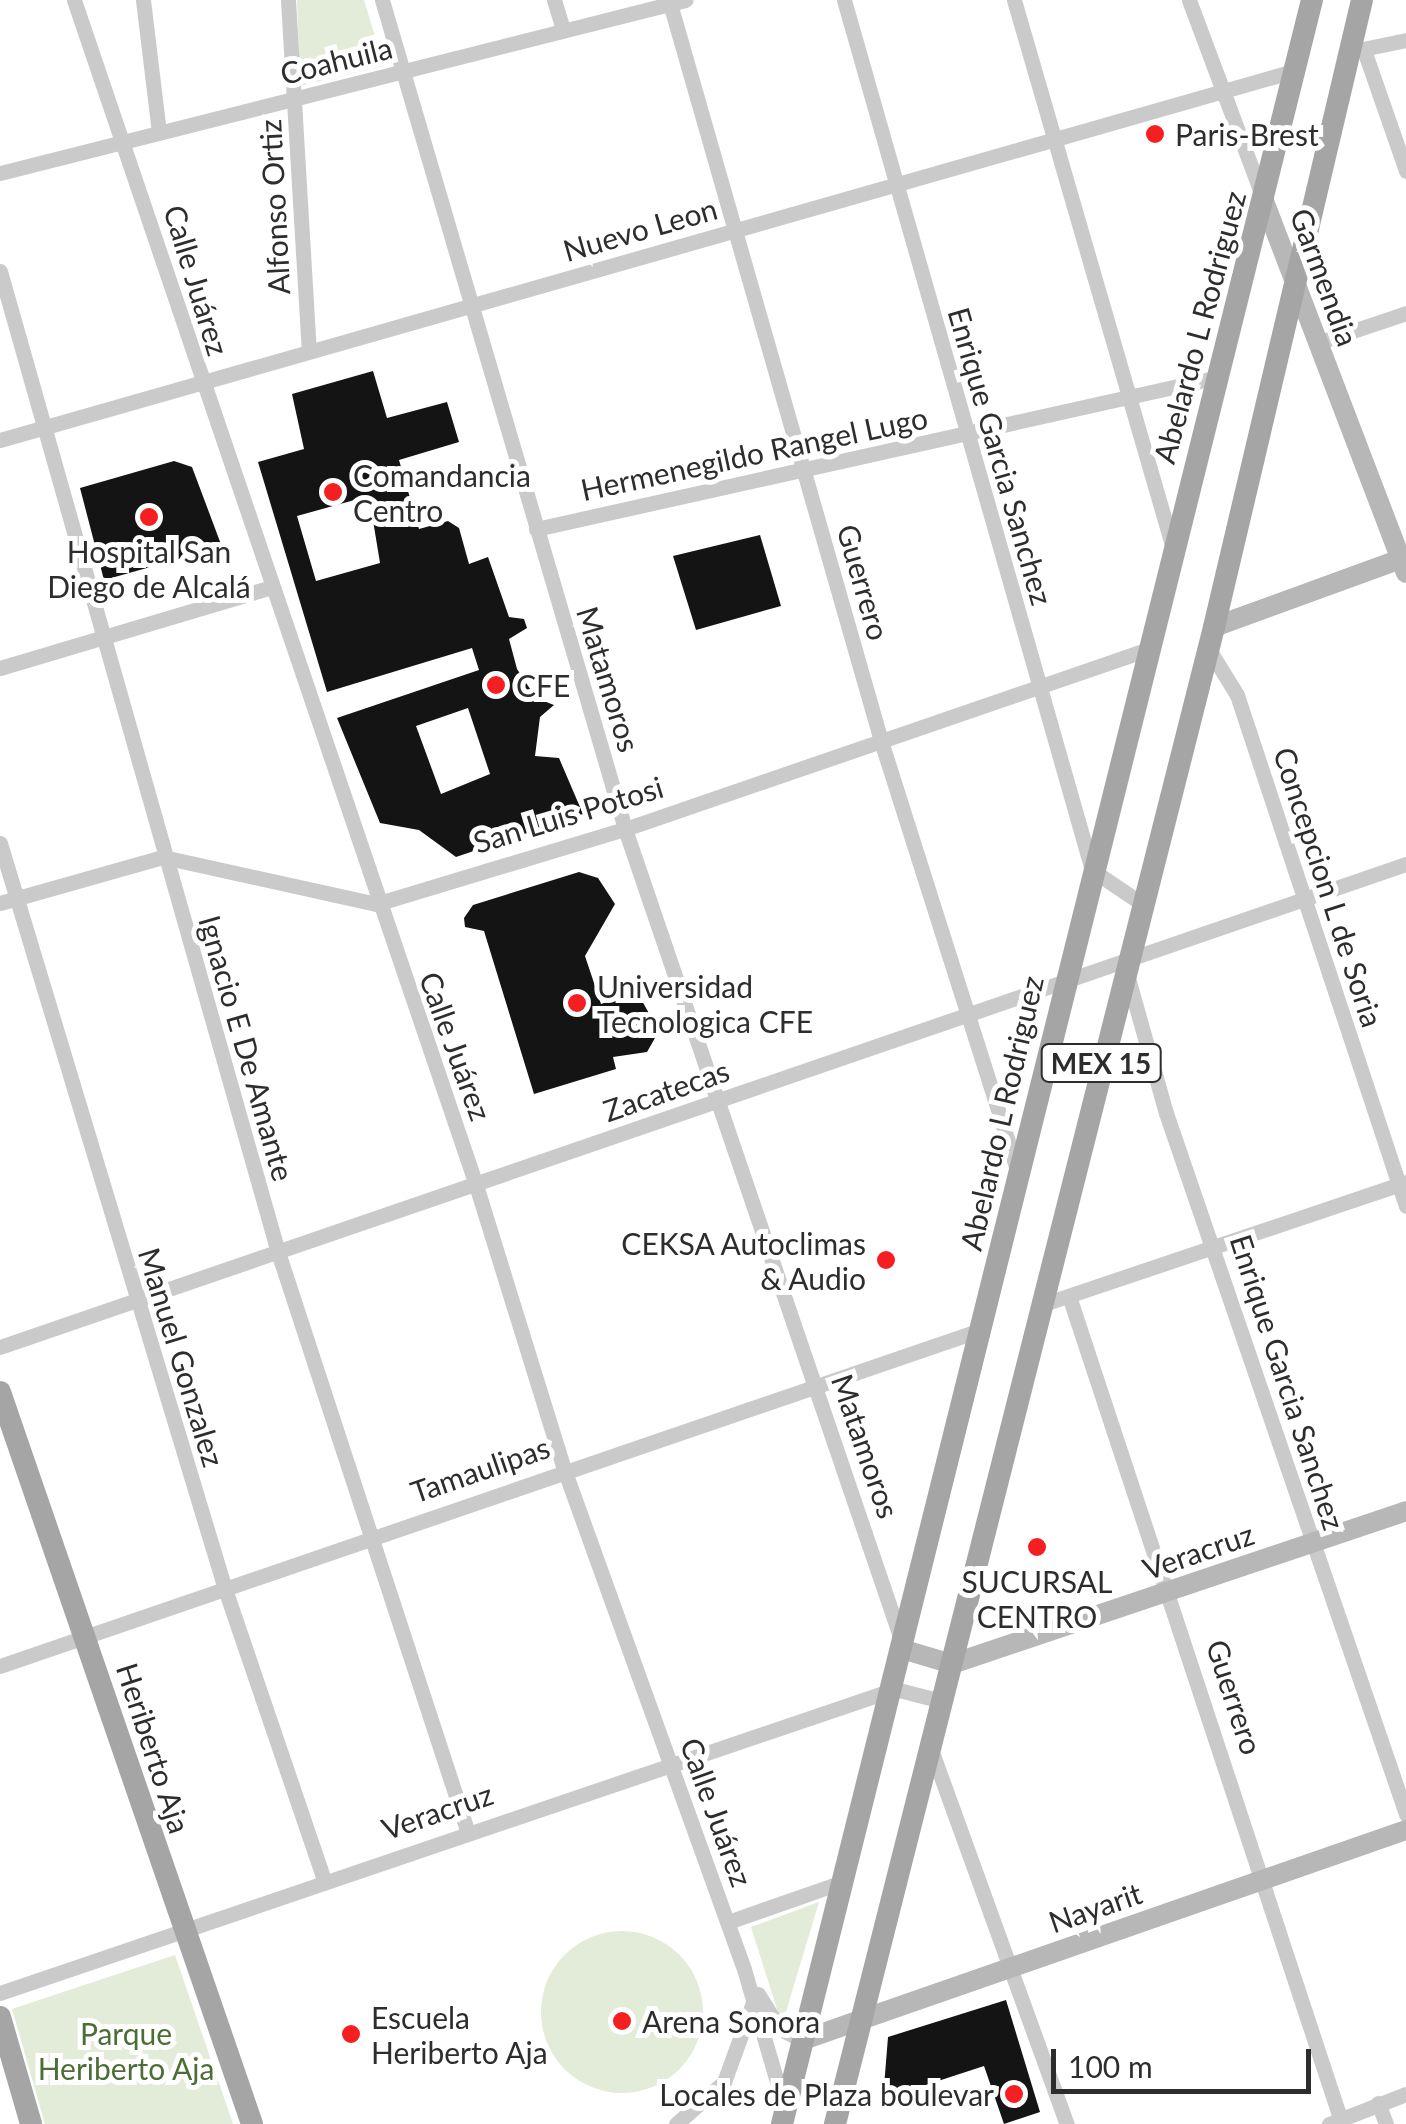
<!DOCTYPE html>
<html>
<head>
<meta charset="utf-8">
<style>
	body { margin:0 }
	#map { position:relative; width:1406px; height:2124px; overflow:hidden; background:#fff; font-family:Lato,sans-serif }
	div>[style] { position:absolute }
	.green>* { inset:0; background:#e2ecd9 }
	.round { border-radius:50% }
	.building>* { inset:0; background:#141414 }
	.street>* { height:15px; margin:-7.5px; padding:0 7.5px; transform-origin:7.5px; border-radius:7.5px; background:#cacaca }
	.secondary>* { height:20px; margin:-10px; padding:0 10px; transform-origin:10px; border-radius:10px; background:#b7b7b7 }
	.primary>* { height:22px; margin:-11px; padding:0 11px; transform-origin:11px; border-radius:11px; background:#a5a5a5 }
	.dots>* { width:28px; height:28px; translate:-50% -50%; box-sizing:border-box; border:5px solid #fff; border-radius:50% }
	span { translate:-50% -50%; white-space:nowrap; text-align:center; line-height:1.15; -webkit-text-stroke:10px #fff; paint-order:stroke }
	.shield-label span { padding:2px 8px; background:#fff; border:2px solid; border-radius:8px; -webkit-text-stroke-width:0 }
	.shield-label { font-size:28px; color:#2d2d2d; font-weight:700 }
	.street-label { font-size:30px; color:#2d2d2d }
	.poi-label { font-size:30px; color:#2d2d2d }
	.left { translate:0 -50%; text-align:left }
	.right { translate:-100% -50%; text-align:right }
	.park-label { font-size:30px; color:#4d6d37 }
	.scale { position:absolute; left:1051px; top:2049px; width:260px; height:45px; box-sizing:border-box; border:5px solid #2d2d2d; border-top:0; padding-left:12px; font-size:30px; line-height:35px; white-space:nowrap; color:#2d2d2d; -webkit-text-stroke:8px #fff; paint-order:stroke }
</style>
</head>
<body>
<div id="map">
	<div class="green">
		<i style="clip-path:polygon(297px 0,364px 0,384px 66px,300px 86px)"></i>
		<i style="clip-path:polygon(819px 1902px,782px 2025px,751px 1927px)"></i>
		<i class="round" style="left:541px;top:1931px;width:162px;height:162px"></i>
		<i style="clip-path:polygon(175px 1955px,233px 2124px,45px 2124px,12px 2009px)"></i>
	</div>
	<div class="building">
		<i style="clip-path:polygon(evenodd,373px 371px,387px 418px,447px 402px,459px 442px,399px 460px,419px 529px,448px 521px,459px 528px,469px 564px,488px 557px,509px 617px,524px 619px,527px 628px,509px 639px,517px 669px,536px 698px,554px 705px,540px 717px,535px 756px,559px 758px,583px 814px,456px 857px,419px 830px,380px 823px,337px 718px,479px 670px,472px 648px,327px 692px,258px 462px,304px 449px,292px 394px,373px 371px,369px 496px,380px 563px,316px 581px,297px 516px,369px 496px,373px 371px,468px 708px,490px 774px,441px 794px,416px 726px,468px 708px)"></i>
		<i style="clip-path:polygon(174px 461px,192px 467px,222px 547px,104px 580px,80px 488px)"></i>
		<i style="clip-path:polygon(760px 535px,781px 606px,696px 630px,673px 556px)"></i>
		<i style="clip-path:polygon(579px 872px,598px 878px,615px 904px,585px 956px,601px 1004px,637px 992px,659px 1031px,647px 1052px,613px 1057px,616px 1069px,534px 1094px,484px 931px,465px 927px,464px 918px,473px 905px)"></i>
		<i style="clip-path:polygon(1006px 2000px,1040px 2112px,1004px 2124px,984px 2066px,883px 2099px,888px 2037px)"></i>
	</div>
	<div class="street">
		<i style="left:74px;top:0;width:1251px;rotate:71.26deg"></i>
		<i style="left:476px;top:1185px;width:297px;rotate:72.8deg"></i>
		<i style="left:564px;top:1469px;width:531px;rotate:70.2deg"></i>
		<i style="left:744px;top:1969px;width:146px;rotate:73.7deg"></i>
		<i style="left:143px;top:0;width:133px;rotate:83.1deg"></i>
		<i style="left:288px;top:0;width:351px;rotate:86.6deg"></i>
		<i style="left:382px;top:0;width:864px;rotate:73.66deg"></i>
		<i style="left:625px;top:829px;width:859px;rotate:71.19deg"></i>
		<i style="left:554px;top:0;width:31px;rotate:73deg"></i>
		<i style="left:669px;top:0;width:771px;rotate:74.03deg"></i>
		<i style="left:881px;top:741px;width:450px;rotate:72.4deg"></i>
		<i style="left:844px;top:0;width:905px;rotate:74.09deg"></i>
		<i style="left:1092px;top:870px;width:59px;rotate:34deg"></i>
		<i style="left:1014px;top:0;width:567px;rotate:73.83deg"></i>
		<i style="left:1189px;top:0;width:211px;rotate:69.5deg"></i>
		<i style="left:1358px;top:50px;width:49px;rotate:-11.8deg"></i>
		<i style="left:1365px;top:53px;width:125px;rotate:70.8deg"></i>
		<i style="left:0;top:173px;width:707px;rotate:-14.17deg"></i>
		<i style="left:0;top:271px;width:1020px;rotate:74.18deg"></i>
		<i style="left:278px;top:1252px;width:611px;rotate:71.89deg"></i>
		<i style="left:1317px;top:343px;width:94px;rotate:-18.6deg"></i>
		<i style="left:0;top:440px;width:1346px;rotate:-15.92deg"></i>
		<i style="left:536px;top:529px;width:699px;rotate:-12.56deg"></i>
		<i style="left:1208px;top:648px;width:55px;rotate:58.3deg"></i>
		<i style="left:1237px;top:695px;width:538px;rotate:71.7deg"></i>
		<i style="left:0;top:668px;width:284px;rotate:-16.6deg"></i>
		<i style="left:0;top:843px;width:776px;rotate:73.22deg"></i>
		<i style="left:224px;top:1586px;width:313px;rotate:71.2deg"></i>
		<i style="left:0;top:903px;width:169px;rotate:-15.8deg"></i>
		<i style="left:163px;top:857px;width:218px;rotate:12.4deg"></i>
		<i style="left:376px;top:904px;width:260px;rotate:-16.8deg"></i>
		<i style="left:625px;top:829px;width:548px;rotate:-18.96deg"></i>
		<i style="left:1128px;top:978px;width:140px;rotate:74.3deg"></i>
		<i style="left:1166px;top:1113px;width:741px;rotate:71.1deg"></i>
		<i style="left:1069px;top:1296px;width:866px;rotate:71.75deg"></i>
		<i style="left:1041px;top:1305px;width:385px;rotate:-18.6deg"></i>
		<i style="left:0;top:1347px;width:1487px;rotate:-18.96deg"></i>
		<i style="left:0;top:1666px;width:1036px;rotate:-18.92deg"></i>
		<i style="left:932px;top:1752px;width:396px;rotate:70.1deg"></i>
		<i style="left:728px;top:1922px;width:124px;rotate:-19.3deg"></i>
		<i style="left:0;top:1993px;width:945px;rotate:-18.76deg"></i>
		<i style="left:895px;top:1689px;width:48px;rotate:14.6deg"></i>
		<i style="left:758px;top:1994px;width:41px;rotate:57.8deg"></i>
		<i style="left:780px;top:2029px;width:25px;rotate:26deg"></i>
		<i style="left:1378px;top:2103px;width:22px;rotate:69deg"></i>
		<i style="left:676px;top:2124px;width:64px;rotate:-41.2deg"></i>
		<i style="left:724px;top:2082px;width:82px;rotate:-70deg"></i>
		<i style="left:1329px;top:2124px;width:83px;rotate:-21.3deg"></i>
	</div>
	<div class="secondary">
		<i style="left:1264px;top:201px;width:398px;rotate:69.1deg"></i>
		<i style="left:1214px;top:627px;width:204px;rotate:-20deg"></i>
		<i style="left:905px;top:1650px;width:49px;rotate:16.6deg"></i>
		<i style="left:952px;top:1664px;width:479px;rotate:-18.6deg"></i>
		<i style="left:803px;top:2040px;width:639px;rotate:-19.2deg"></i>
	</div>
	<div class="primary">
		<i style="left:0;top:1392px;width:774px;rotate:71deg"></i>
		<i style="left:0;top:2017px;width:111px;rotate:73.8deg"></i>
		<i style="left:782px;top:2124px;width:2189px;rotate:-75.99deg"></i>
		<i style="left:835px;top:2124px;width:1544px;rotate:-75.79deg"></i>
		<i style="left:1214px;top:627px;width:644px;rotate:-76.72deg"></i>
	</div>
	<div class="dots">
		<i style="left:1155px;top:134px;background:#f51f21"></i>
		<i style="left:333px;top:492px;background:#f51f21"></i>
		<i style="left:149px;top:517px;background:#f51f21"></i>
		<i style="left:496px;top:685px;background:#f51f21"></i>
		<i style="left:577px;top:1003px;background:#f51f21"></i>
		<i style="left:886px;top:1260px;background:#f51f21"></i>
		<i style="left:1037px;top:1547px;background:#f51f21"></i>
		<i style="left:622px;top:2021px;background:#f51f21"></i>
		<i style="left:351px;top:2034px;background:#f51f21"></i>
		<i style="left:1014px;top:2094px;background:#f51f21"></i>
	</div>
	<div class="shield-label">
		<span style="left:1101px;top:1063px">MEX 15</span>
	</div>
	<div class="street-label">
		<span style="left:336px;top:60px;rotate:-14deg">Coahuila</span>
		<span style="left:274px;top:207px;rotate:-93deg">Alfonso Ortiz</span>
		<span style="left:640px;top:229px;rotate:-16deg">Nuevo Leon</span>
		<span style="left:1325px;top:277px;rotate:70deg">Garmendia</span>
		<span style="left:197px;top:280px;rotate:73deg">Calle Juárez</span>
		<span style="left:1199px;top:327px;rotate:-75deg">Abelardo L Rodriguez</span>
		<span style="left:754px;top:453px;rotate:-12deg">Hermenegildo Rangel Lugo</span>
		<span style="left:1001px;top:456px;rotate:74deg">Enrique Garcia Sanchez</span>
		<span style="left:864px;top:582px;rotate:74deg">Guerrero</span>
		<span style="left:609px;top:679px;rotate:73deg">Matamoros</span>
		<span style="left:568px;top:814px;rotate:-17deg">San Luis Potosi</span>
		<span style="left:1329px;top:887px;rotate:72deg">Concepcion L de Soria</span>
		<span style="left:456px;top:1046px;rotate:70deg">Calle Juárez</span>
		<span style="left:247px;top:1048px;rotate:74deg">Ignacio E De Amante</span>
		<span style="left:666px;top:1090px;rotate:-19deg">Zacatecas</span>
		<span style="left:1001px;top:1113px;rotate:-77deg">Abelardo L Rodriguez</span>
		<span style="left:182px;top:1357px;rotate:73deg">Manuel Gonzalez</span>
		<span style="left:1288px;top:1382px;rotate:72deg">Enrique Garcia Sanchez</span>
		<span style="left:866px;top:1446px;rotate:71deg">Matamoros</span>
		<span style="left:480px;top:1469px;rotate:-19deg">Tamaulipas</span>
		<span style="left:1198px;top:1551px;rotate:-19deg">Veracruz</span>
		<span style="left:1235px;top:1697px;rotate:72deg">Guerrero</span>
		<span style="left:154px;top:1748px;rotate:72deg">Heriberto Aja</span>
		<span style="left:437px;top:1811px;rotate:-19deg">Veracruz</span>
		<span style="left:717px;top:1812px;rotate:70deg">Calle Juárez</span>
		<span style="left:1095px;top:1907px;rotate:-19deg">Nayarit</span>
	</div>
	<div class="poi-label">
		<span class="left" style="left:1175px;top:134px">Paris-Brest</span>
		<span class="left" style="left:353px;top:492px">Comandancia<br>Centro</span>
		<span style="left:149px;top:568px">Hospital San<br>Diego de Alcalá</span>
		<span class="left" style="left:516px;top:685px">CFE</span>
		<span class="left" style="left:597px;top:1003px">Universidad<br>Tecnologica CFE</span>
		<span class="right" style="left:866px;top:1260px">CEKSA Autoclimas<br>&amp; Audio</span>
		<span style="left:1037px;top:1598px">SUCURSAL<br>CENTRO</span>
		<span class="left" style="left:371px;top:2034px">Escuela<br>Heriberto Aja</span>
		<span class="left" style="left:642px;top:2021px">Arena Sonora</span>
		<span class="right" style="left:994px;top:2094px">Locales de Plaza boulevar</span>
	</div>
	<div class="park-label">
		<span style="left:126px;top:2050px">Parque<br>Heriberto Aja</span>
	</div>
	<div class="scale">100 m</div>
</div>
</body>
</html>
